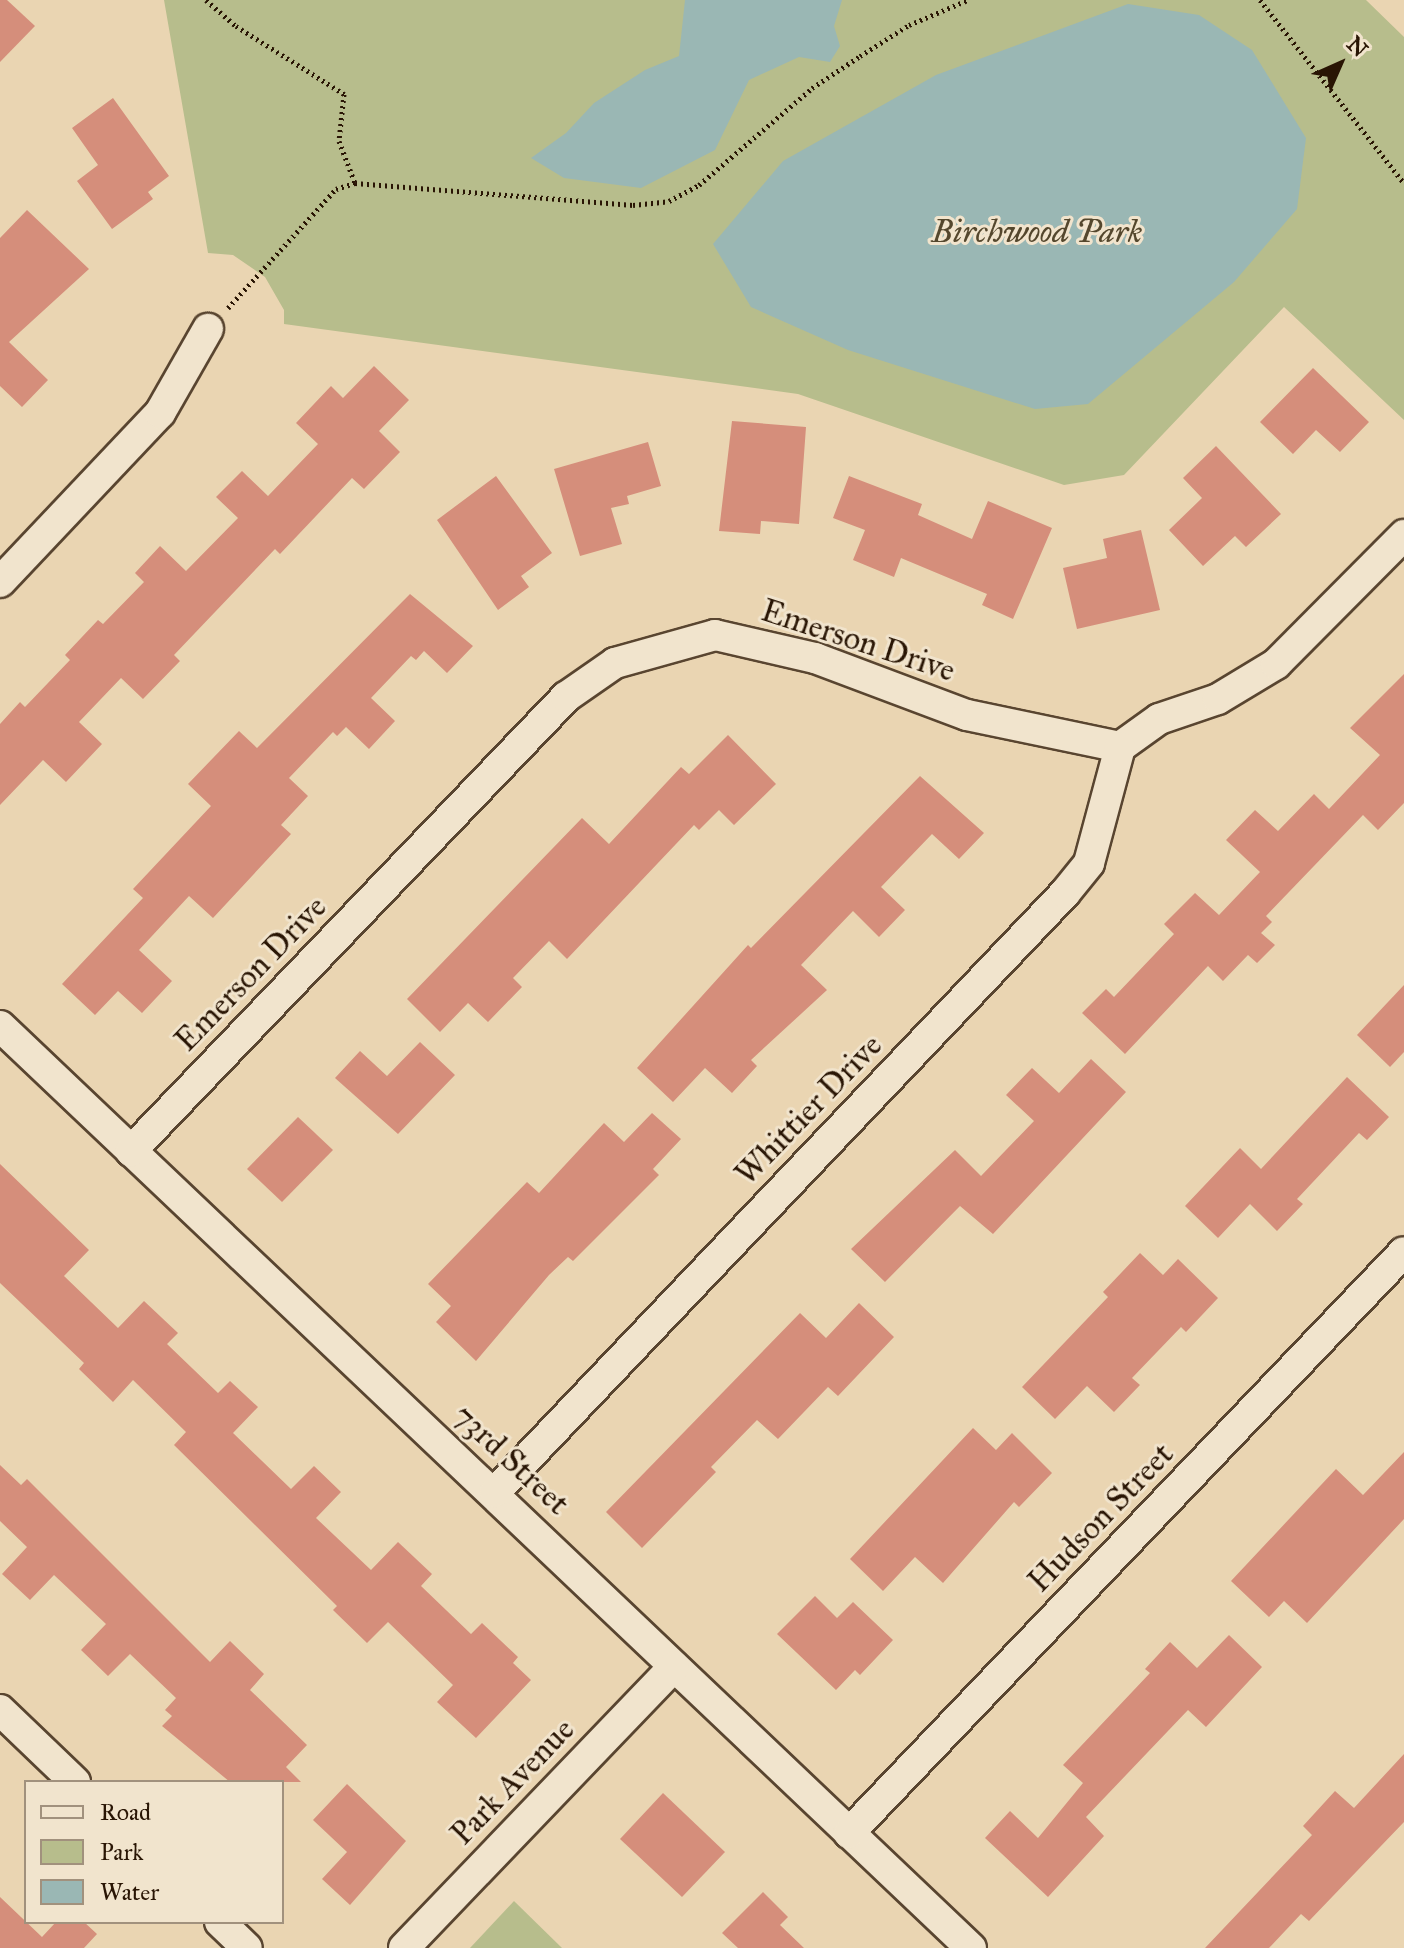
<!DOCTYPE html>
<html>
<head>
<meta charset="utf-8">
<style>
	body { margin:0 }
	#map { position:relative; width:1404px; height:1948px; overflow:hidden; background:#ead5b2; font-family:"IM FELL Great Primer",serif }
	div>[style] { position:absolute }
	.green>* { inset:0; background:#b7bd8c }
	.water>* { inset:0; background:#9ab7b4 }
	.building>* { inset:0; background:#d58e7b }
	.path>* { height:5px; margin-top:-2.5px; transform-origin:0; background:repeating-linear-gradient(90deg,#291504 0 2px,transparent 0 6px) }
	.roads { filter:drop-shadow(2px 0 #594530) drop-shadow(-2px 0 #594530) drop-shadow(0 2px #594530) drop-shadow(0 -2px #594530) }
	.minor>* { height:30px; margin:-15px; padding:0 15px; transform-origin:15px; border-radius:15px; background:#f1e4cd }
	span { translate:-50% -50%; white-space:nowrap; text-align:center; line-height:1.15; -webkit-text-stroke:6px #f1e4cd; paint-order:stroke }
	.park-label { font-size:32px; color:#54472d; font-style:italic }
	.street-label { font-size:32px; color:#291504 }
	.legend { position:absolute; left:24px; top:1780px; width:260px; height:144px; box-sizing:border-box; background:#f1e4cd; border:2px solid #a1917d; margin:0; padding:10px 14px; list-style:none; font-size:24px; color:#291504 }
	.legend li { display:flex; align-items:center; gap:16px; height:40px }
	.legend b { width:40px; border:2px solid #a1917d }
	.north { position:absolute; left:1300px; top:24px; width:80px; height:80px; -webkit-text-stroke:6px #f1e4cd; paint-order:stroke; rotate:45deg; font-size:22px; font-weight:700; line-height:32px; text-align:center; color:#291504 }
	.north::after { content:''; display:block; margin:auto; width:28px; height:36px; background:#291504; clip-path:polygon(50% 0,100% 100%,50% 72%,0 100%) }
</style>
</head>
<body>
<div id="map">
	<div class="green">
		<i style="clip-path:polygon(164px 0,1366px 0,1404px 37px,1404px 420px,1284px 307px,1124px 475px,1064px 485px,798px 394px,284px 324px,284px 310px,265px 277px,233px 255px,208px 253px)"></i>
		<i style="clip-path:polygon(514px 1901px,562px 1948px,470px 1948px)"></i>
	</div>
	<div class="water">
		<i style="clip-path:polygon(685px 0,842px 0,834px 26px,840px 46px,830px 62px,799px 57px,749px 80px,715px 150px,641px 188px,564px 178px,531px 158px,566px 133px,594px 103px,645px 70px,679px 56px)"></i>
		<i style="clip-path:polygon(1128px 4px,1199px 15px,1252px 50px,1306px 138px,1297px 209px,1234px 282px,1088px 404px,1035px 409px,848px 350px,751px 307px,713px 244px,783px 161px,936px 75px)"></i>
	</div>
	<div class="building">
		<i style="clip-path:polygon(0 0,7px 0,35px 26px,0 62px)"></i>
		<i style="clip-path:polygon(113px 98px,169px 176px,148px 192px,153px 199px,112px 229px,77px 181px,98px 165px,72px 128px)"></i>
		<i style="clip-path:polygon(27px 210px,89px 269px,9px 342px,48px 380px,22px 407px,0 386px,0 238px)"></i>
		<i style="clip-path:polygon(374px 366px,409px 400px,379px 431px,400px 452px,364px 489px,352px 478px,280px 554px,275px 549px,174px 655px,180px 661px,143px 699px,121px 678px,79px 722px,102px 744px,66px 782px,43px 760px,0 805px,0 724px,20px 702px,25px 707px,70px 660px,65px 655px,98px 620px,103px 624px,144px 582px,135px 573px,160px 546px,186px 571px,238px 518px,216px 497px,242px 471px,268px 496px,318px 444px,296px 423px,331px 386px,343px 398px)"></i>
		<i style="clip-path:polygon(1313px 368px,1369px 422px,1340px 452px,1316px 430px,1293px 454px,1260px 422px)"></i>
		<i style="clip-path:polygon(732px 421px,806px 427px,799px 524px,761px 521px,760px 534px,719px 531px)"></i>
		<i style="clip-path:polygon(648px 442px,661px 486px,627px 496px,629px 504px,611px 508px,622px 544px,580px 556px,554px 469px)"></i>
		<i style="clip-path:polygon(1216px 446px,1281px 514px,1246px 547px,1235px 536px,1203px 566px,1169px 530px,1202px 498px,1183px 478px)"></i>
		<i style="clip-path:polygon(496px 476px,552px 553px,521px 576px,529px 587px,498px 610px,437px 520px)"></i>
		<i style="clip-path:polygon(849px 476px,922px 504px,918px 515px,972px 539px,988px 501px,1052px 528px,1013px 619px,982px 605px,987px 594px,901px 558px,894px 577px,853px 560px,865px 530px,833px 518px)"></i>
		<i style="clip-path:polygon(1141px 530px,1160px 610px,1077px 629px,1063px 568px,1107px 558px,1103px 539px)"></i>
		<i style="clip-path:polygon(410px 594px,473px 646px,447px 673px,424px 651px,416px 660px,411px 656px,371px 698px,395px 721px,369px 749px,346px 727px,337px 736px,333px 732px,289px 778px,308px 796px,281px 825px,291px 834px,213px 918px,189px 896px,139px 950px,172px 981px,142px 1013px,118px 991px,95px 1015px,62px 984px,143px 898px,133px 889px,211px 806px,188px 784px,239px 731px,257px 748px)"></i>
		<i style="clip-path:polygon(1404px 674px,1404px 803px,1378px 830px,1363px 815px,1266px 916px,1272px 922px,1261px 933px,1275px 945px,1257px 963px,1248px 955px,1223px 981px,1208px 966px,1125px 1054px,1082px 1013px,1106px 989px,1114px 997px,1174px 934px,1164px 924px,1195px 893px,1219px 915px,1260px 872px,1226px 840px,1255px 810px,1278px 831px,1314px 794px,1329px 809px,1380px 755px,1350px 728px)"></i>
		<i style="clip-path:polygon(728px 735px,776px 784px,734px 825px,719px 810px,699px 830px,694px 825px,567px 959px,549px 941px,513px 978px,522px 987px,488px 1022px,468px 1003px,440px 1032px,407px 999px,582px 818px,609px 844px,681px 767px,689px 774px)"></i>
		<i style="clip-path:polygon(920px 776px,984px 833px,959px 859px,932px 834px,881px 887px,905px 910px,879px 937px,853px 911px,801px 965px,827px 990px,751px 1060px,757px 1066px,732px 1093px,705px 1068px,673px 1102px,637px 1068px,748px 945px,751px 948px)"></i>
		<i style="clip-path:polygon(1404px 985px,1404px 1052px,1390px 1067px,1357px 1035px)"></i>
		<i style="clip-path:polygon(420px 1042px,455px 1075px,398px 1134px,335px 1078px,360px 1051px,387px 1076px)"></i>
		<i style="clip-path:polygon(1091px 1059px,1126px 1092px,993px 1234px,960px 1206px,885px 1282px,851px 1249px,955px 1150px,981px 1176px,1034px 1121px,1006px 1095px,1032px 1068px,1059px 1093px)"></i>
		<i style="clip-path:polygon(1347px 1077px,1389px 1117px,1367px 1140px,1359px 1133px,1297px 1199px,1303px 1204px,1277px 1231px,1250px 1204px,1218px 1238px,1185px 1206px,1240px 1148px,1261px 1169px)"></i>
		<i style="clip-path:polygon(652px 1113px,681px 1139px,653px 1169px,659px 1175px,573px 1261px,568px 1257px,549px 1275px,476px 1361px,436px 1322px,451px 1306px,428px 1284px,527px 1182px,539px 1193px,604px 1123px,624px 1142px)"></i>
		<i style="clip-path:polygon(298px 1117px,333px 1150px,282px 1202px,247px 1169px)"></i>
		<i style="clip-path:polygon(0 1164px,89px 1250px,64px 1276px,118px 1328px,144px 1301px,178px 1333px,167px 1344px,218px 1393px,230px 1381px,258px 1407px,233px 1433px,291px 1489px,314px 1466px,341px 1492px,316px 1518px,371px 1570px,398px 1542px,432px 1574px,421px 1586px,471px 1634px,482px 1623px,518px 1657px,513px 1663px,531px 1680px,476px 1738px,437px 1702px,453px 1685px,388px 1622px,367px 1643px,333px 1610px,337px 1606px,174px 1445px,186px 1432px,133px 1380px,113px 1402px,79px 1369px,84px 1363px,0 1283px)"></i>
		<i style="clip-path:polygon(1140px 1253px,1163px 1275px,1178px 1259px,1218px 1298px,1186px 1332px,1181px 1327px,1132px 1378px,1140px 1385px,1114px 1412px,1087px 1386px,1055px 1419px,1022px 1387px,1108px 1297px,1103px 1292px)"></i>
		<i style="clip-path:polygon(859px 1303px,894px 1337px,838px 1396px,828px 1387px,778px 1439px,757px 1420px,711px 1467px,716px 1472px,642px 1548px,606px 1512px,800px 1313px,826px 1338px)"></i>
		<i style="clip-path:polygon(973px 1428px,996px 1450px,1012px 1433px,1052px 1473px,1019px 1507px,1014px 1502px,943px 1583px,915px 1557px,883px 1591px,850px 1559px)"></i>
		<i style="clip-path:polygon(1404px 1452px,1404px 1519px,1307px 1623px,1284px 1601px,1269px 1617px,1231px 1581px,1336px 1469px,1363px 1495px)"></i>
		<i style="clip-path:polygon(0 1465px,21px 1485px,27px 1479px,210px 1662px,230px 1641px,264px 1674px,250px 1690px,307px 1745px,286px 1767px,301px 1782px,230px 1782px,162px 1726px,172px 1716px,165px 1710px,176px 1698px,130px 1654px,108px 1676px,81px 1650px,106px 1624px,54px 1575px,30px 1600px,2px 1574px,27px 1547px,0 1521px)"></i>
		<i style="clip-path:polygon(815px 1596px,837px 1618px,853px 1602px,893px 1640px,860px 1675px,855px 1670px,836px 1690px,777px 1634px)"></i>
		<i style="clip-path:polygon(1229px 1635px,1262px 1667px,1206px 1727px,1188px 1710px,1086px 1817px,1104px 1836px,1048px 1897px,985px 1838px,1010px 1811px,1038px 1838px,1083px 1783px,1063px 1765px,1150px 1673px,1145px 1669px,1170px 1642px,1197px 1668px)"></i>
		<i style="clip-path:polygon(1404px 1754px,1404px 1822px,1309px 1921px,1301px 1914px,1269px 1948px,1205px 1948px,1312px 1835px,1303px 1826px,1335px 1791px,1354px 1808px)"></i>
		<i style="clip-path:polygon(347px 1784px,406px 1841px,350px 1905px,322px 1879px,347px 1852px,313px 1820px)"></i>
		<i style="clip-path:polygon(663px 1793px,725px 1852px,682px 1897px,620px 1839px)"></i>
		<i style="clip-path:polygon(763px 1892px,788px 1917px,780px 1925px,804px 1948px,738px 1948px,722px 1933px)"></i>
		<i style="clip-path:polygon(0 1897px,42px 1937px,56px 1922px,84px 1922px,97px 1934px,84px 1948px,0 1948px)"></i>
	</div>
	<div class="path">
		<i style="left:206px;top:0;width:40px;rotate:41deg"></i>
		<i style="left:236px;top:26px;width:128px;rotate:32.2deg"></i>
		<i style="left:344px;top:94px;width:47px;rotate:96.1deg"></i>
		<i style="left:339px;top:141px;width:45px;rotate:69.1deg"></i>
		<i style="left:1260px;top:0;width:233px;rotate:51.8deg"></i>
		<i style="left:228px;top:308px;width:161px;rotate:-47.8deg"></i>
		<i style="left:336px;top:189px;width:20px;rotate:-18deg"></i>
		<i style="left:355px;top:183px;width:279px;rotate:4.5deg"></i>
		<i style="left:633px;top:205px;width:36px;rotate:-6deg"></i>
		<i style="left:669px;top:201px;width:34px;rotate:-28deg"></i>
		<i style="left:699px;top:185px;width:149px;rotate:-40.6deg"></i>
		<i style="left:812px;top:88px;width:58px;rotate:-33.7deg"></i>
		<i style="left:860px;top:56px;width:58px;rotate:-32.3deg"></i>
		<i style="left:909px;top:25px;width:64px;rotate:-23deg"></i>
	</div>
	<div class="roads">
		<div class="minor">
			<i style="left:0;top:582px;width:233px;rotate:-46.6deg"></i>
			<i style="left:160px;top:413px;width:97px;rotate:-60.3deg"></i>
			<i style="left:0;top:1026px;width:1339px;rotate:43.52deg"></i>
			<i style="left:131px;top:1151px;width:629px;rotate:-46.22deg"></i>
			<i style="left:566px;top:697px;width:60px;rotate:-34.8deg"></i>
			<i style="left:615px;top:663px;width:104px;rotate:-15.6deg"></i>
			<i style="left:715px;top:635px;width:103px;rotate:13deg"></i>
			<i style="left:815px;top:658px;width:162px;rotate:20.6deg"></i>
			<i style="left:967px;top:715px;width:156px;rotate:11.8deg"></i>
			<i style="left:1120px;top:747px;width:48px;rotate:-35.7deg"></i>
			<i style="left:1159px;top:719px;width:62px;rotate:-18.7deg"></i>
			<i style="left:1218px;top:699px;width:68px;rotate:-31.1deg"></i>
			<i style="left:1276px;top:664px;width:182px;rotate:-45.2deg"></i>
			<i style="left:495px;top:1492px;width:827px;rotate:-46.42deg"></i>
			<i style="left:1065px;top:893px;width:38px;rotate:-51deg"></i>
			<i style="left:1089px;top:863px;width:120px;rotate:-75deg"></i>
			<i style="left:0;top:1710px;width:104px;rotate:43.8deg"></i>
			<i style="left:849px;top:1833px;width:803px;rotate:-46.31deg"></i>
			<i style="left:220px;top:1922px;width:37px;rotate:44deg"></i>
			<i style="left:404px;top:1948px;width:390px;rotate:-46.2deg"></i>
		</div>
	</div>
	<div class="park-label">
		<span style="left:1037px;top:232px">Birchwood Park</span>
	</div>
	<div class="street-label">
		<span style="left:858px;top:641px;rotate:18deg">Emerson Drive</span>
		<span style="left:251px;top:974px;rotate:-46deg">Emerson Drive</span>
		<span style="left:809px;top:1110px;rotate:-46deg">Whittier Drive</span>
		<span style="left:511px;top:1460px;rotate:43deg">73rd Street</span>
		<span style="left:1101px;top:1518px;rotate:-46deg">Hudson Street</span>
		<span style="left:513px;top:1782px;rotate:-46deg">Park Avenue</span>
	</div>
	<ul class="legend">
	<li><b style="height:10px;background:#f1e4cd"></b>Road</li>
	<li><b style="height:22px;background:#b7bd8c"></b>Park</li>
	<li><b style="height:22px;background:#9ab7b4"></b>Water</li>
	</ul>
	<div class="north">N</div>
</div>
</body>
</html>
